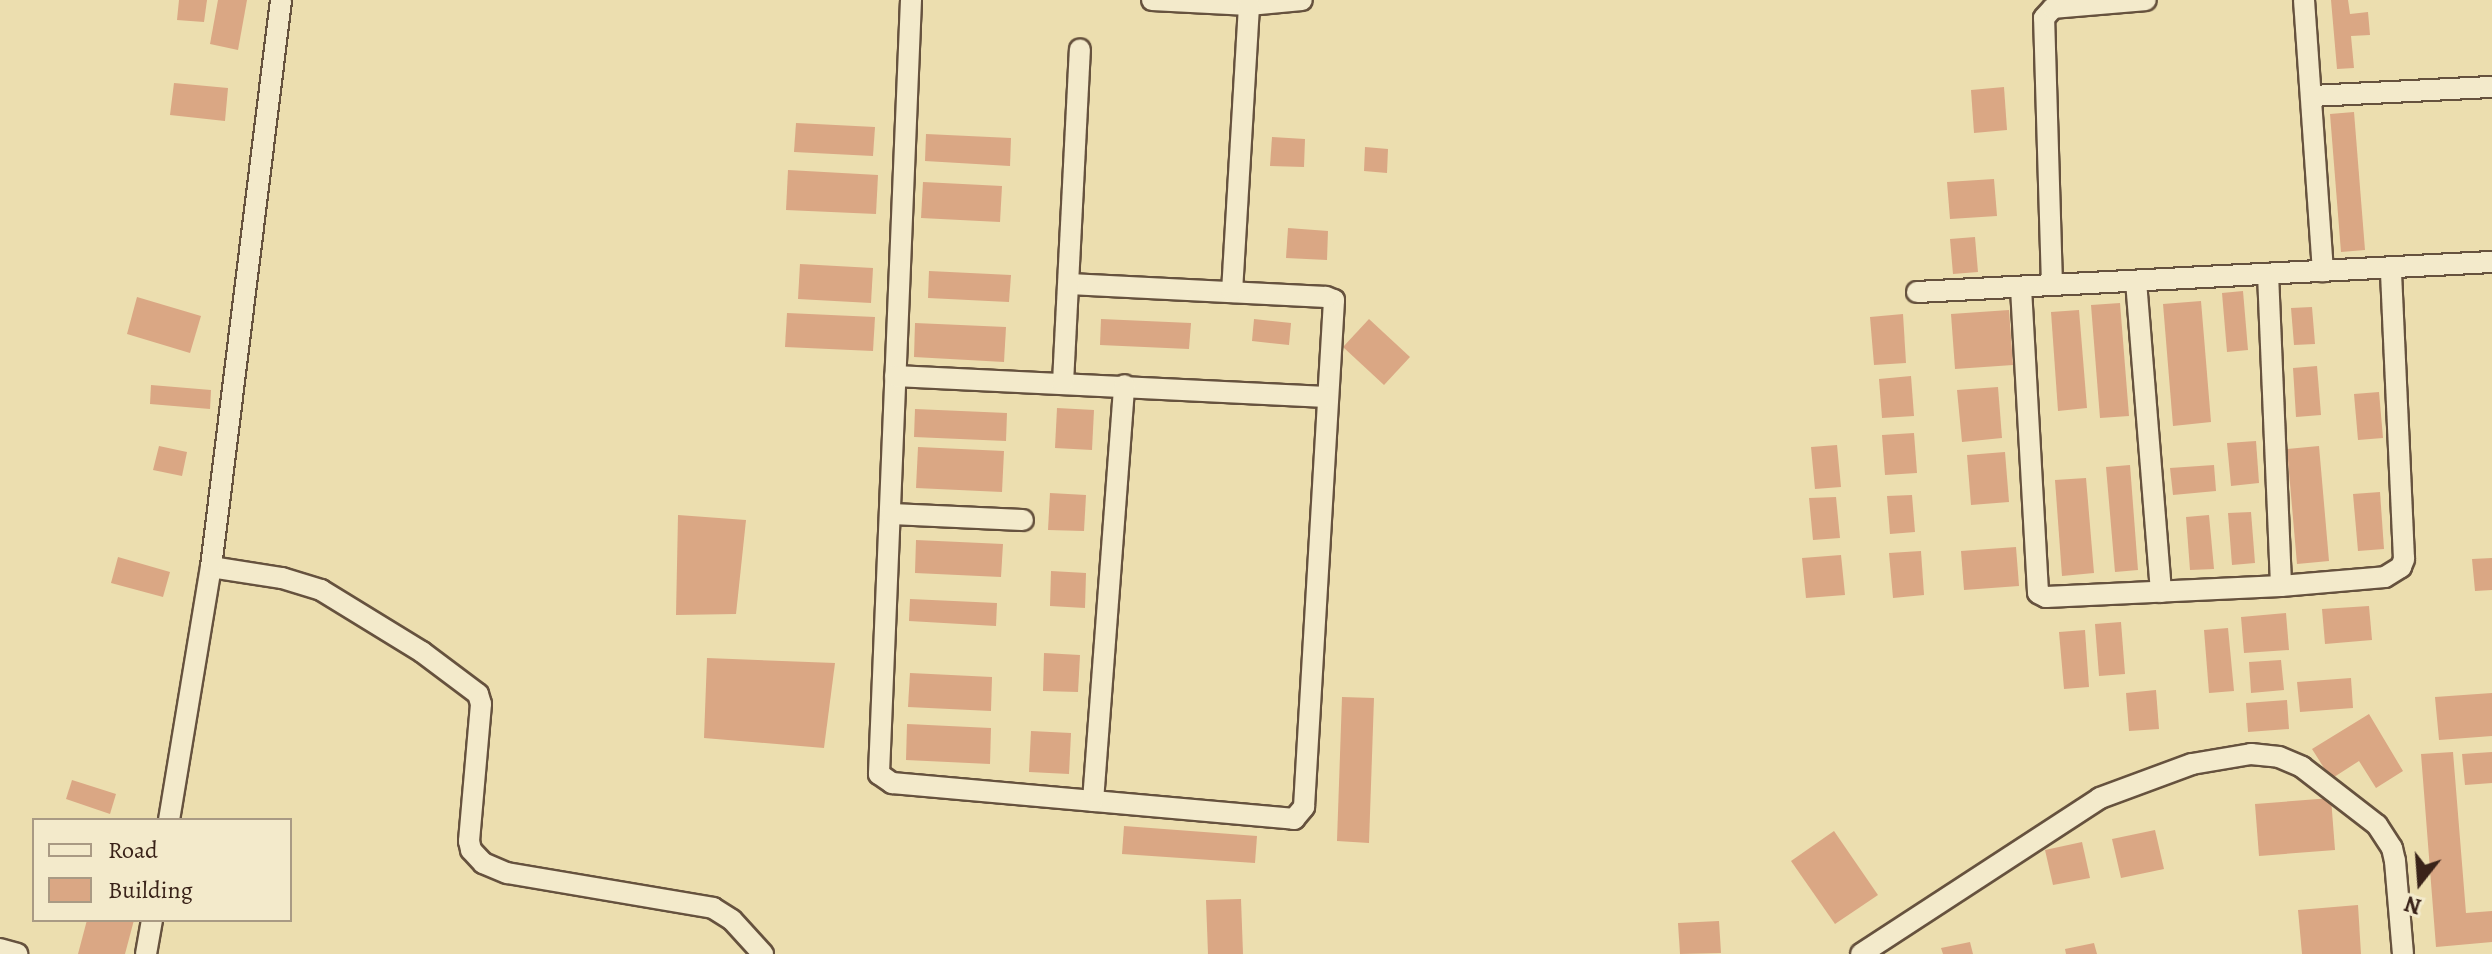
<!DOCTYPE html>
<html>
<head>
<meta charset="utf-8">
<style>
	body { margin:0 }
	#map { position:relative; width:2492px; height:954px; overflow:hidden; background:#ecdeaf; font-family:Alegreya,serif }
	div>[style] { position:absolute }
	.building>* { inset:0; background:#daa784 }
	.roads { filter:drop-shadow(2px 0 #66523e) drop-shadow(-2px 0 #66523e) drop-shadow(0 2px #66523e) drop-shadow(0 -2px #66523e) }
	.minor>* { height:20px; margin:-10px; padding:0 10px; transform-origin:10px; border-radius:10px; background:#f3eacb }
	span { translate:-50% -50%; white-space:nowrap; text-align:center; line-height:1.15; -webkit-text-stroke:6px #f3eacb; paint-order:stroke }
	.legend { position:absolute; left:32px; top:818px; width:260px; height:104px; box-sizing:border-box; background:#f3eacb; border:2px solid #a99a84; margin:0; padding:10px 14px; list-style:none; font-size:24px; color:#3a2319 }
	.legend li { display:flex; align-items:center; gap:16px; height:40px }
	.legend b { width:40px; border:2px solid #a99a84 }
	.north { position:absolute; left:2380px; top:842px; width:80px; height:80px; -webkit-text-stroke:6px #f3eacb; paint-order:stroke; rotate:197deg; font-size:22px; font-weight:700; line-height:32px; text-align:center; color:#3a2319 }
	.north::after { content:''; display:block; margin:auto; width:28px; height:36px; background:#3a2319; clip-path:polygon(50% 0,100% 100%,50% 72%,0 100%) }
</style>
</head>
<body>
<div id="map">
	<div class="building">
		<i style="clip-path:polygon(179px 0,207px 0,204px 22px,177px 20px)"></i>
		<i style="clip-path:polygon(218px 0,247px 0,238px 50px,210px 44px)"></i>
		<i style="clip-path:polygon(2331px 0,2348px 0,2350px 14px,2368px 12px,2370px 35px,2351px 36px,2354px 68px,2337px 69px)"></i>
		<i style="clip-path:polygon(174px 83px,228px 88px,225px 121px,170px 115px)"></i>
		<i style="clip-path:polygon(2004px 87px,2007px 130px,1974px 133px,1971px 90px)"></i>
		<i style="clip-path:polygon(2354px 112px,2365px 250px,2341px 252px,2330px 114px)"></i>
		<i style="clip-path:polygon(796px 123px,875px 127px,873px 156px,794px 152px)"></i>
		<i style="clip-path:polygon(926px 134px,1011px 138px,1010px 166px,925px 161px)"></i>
		<i style="clip-path:polygon(1272px 137px,1305px 139px,1304px 167px,1270px 166px)"></i>
		<i style="clip-path:polygon(1365px 147px,1388px 149px,1387px 173px,1364px 171px)"></i>
		<i style="clip-path:polygon(788px 170px,878px 175px,876px 214px,786px 210px)"></i>
		<i style="clip-path:polygon(1994px 179px,1997px 216px,1950px 219px,1947px 182px)"></i>
		<i style="clip-path:polygon(923px 182px,1002px 186px,1000px 222px,921px 218px)"></i>
		<i style="clip-path:polygon(1288px 228px,1328px 231px,1327px 260px,1286px 258px)"></i>
		<i style="clip-path:polygon(1975px 237px,1978px 272px,1953px 274px,1950px 239px)"></i>
		<i style="clip-path:polygon(800px 264px,873px 268px,871px 303px,798px 299px)"></i>
		<i style="clip-path:polygon(929px 271px,1011px 275px,1009px 302px,928px 298px)"></i>
		<i style="clip-path:polygon(2243px 291px,2248px 350px,2227px 352px,2222px 293px)"></i>
		<i style="clip-path:polygon(137px 297px,201px 316px,190px 353px,127px 334px)"></i>
		<i style="clip-path:polygon(2201px 301px,2211px 422px,2173px 426px,2163px 304px)"></i>
		<i style="clip-path:polygon(2120px 303px,2129px 416px,2100px 418px,2091px 305px)"></i>
		<i style="clip-path:polygon(2312px 307px,2315px 344px,2294px 345px,2291px 308px)"></i>
		<i style="clip-path:polygon(2009px 310px,2013px 365px,1955px 369px,1951px 314px)"></i>
		<i style="clip-path:polygon(2079px 310px,2087px 408px,2058px 411px,2051px 312px)"></i>
		<i style="clip-path:polygon(787px 313px,875px 317px,873px 351px,785px 347px)"></i>
		<i style="clip-path:polygon(1903px 314px,1906px 363px,1874px 365px,1870px 317px)"></i>
		<i style="clip-path:polygon(1101px 319px,1191px 323px,1189px 349px,1100px 345px)"></i>
		<i style="clip-path:polygon(1254px 319px,1291px 323px,1289px 345px,1252px 341px)"></i>
		<i style="clip-path:polygon(1369px 319px,1410px 357px,1384px 385px,1343px 347px)"></i>
		<i style="clip-path:polygon(915px 323px,1006px 327px,1004px 362px,914px 357px)"></i>
		<i style="clip-path:polygon(2317px 366px,2321px 415px,2296px 417px,2293px 368px)"></i>
		<i style="clip-path:polygon(1911px 376px,1914px 416px,1882px 418px,1879px 379px)"></i>
		<i style="clip-path:polygon(151px 385px,211px 390px,210px 409px,150px 404px)"></i>
		<i style="clip-path:polygon(1998px 387px,2002px 438px,1962px 442px,1957px 390px)"></i>
		<i style="clip-path:polygon(2379px 392px,2383px 438px,2358px 440px,2354px 394px)"></i>
		<i style="clip-path:polygon(1057px 408px,1094px 410px,1092px 450px,1055px 448px)"></i>
		<i style="clip-path:polygon(915px 409px,1007px 413px,1006px 441px,914px 437px)"></i>
		<i style="clip-path:polygon(1914px 433px,1917px 473px,1885px 475px,1882px 435px)"></i>
		<i style="clip-path:polygon(2256px 441px,2259px 483px,2231px 486px,2227px 443px)"></i>
		<i style="clip-path:polygon(1837px 445px,1841px 487px,1815px 489px,1811px 447px)"></i>
		<i style="clip-path:polygon(159px 446px,187px 452px,182px 476px,153px 470px)"></i>
		<i style="clip-path:polygon(2319px 446px,2329px 561px,2297px 564px,2287px 449px)"></i>
		<i style="clip-path:polygon(918px 447px,1004px 451px,1002px 492px,916px 488px)"></i>
		<i style="clip-path:polygon(2005px 452px,2009px 502px,1971px 505px,1967px 455px)"></i>
		<i style="clip-path:polygon(2130px 465px,2138px 570px,2115px 572px,2106px 467px)"></i>
		<i style="clip-path:polygon(2214px 465px,2216px 491px,2173px 495px,2170px 468px)"></i>
		<i style="clip-path:polygon(2086px 478px,2094px 573px,2062px 576px,2055px 480px)"></i>
		<i style="clip-path:polygon(2380px 492px,2384px 549px,2358px 551px,2353px 494px)"></i>
		<i style="clip-path:polygon(1050px 493px,1086px 495px,1084px 531px,1048px 530px)"></i>
		<i style="clip-path:polygon(1912px 495px,1915px 532px,1890px 534px,1887px 496px)"></i>
		<i style="clip-path:polygon(1836px 497px,1840px 538px,1813px 540px,1809px 498px)"></i>
		<i style="clip-path:polygon(2251px 512px,2255px 563px,2232px 565px,2228px 513px)"></i>
		<i style="clip-path:polygon(678px 515px,746px 520px,736px 614px,676px 615px)"></i>
		<i style="clip-path:polygon(2209px 515px,2214px 569px,2190px 570px,2186px 517px)"></i>
		<i style="clip-path:polygon(916px 540px,1003px 544px,1001px 577px,915px 573px)"></i>
		<i style="clip-path:polygon(2016px 547px,2019px 586px,1964px 590px,1961px 551px)"></i>
		<i style="clip-path:polygon(1921px 551px,1924px 595px,1893px 598px,1889px 553px)"></i>
		<i style="clip-path:polygon(1841px 555px,1845px 595px,1806px 598px,1802px 558px)"></i>
		<i style="clip-path:polygon(118px 557px,170px 572px,163px 597px,111px 583px)"></i>
		<i style="clip-path:polygon(2492px 558px,2492px 590px,2475px 591px,2472px 559px)"></i>
		<i style="clip-path:polygon(1051px 571px,1086px 573px,1085px 608px,1050px 606px)"></i>
		<i style="clip-path:polygon(910px 599px,997px 603px,996px 626px,909px 621px)"></i>
		<i style="clip-path:polygon(2369px 606px,2372px 640px,2325px 644px,2322px 609px)"></i>
		<i style="clip-path:polygon(2286px 613px,2289px 650px,2244px 653px,2241px 617px)"></i>
		<i style="clip-path:polygon(2121px 622px,2125px 674px,2099px 676px,2095px 624px)"></i>
		<i style="clip-path:polygon(2228px 628px,2234px 691px,2209px 693px,2204px 630px)"></i>
		<i style="clip-path:polygon(2085px 630px,2089px 687px,2064px 689px,2059px 632px)"></i>
		<i style="clip-path:polygon(1044px 653px,1080px 655px,1078px 692px,1043px 691px)"></i>
		<i style="clip-path:polygon(707px 658px,835px 663px,824px 748px,704px 738px)"></i>
		<i style="clip-path:polygon(2281px 660px,2284px 690px,2251px 693px,2249px 662px)"></i>
		<i style="clip-path:polygon(910px 673px,992px 677px,991px 711px,908px 707px)"></i>
		<i style="clip-path:polygon(2351px 678px,2353px 708px,2300px 712px,2297px 682px)"></i>
		<i style="clip-path:polygon(2156px 690px,2159px 729px,2129px 731px,2126px 693px)"></i>
		<i style="clip-path:polygon(2492px 693px,2492px 736px,2439px 740px,2435px 697px)"></i>
		<i style="clip-path:polygon(1342px 697px,1374px 698px,1369px 843px,1337px 841px)"></i>
		<i style="clip-path:polygon(2287px 700px,2289px 729px,2248px 732px,2246px 703px)"></i>
		<i style="clip-path:polygon(2369px 714px,2403px 771px,2376px 788px,2359px 761px,2331px 779px,2312px 749px)"></i>
		<i style="clip-path:polygon(907px 724px,991px 728px,990px 764px,906px 760px)"></i>
		<i style="clip-path:polygon(1031px 731px,1071px 733px,1069px 774px,1029px 772px)"></i>
		<i style="clip-path:polygon(2453px 752px,2466px 913px,2492px 911px,2492px 942px,2436px 947px,2421px 754px)"></i>
		<i style="clip-path:polygon(2492px 752px,2492px 783px,2465px 785px,2462px 754px)"></i>
		<i style="clip-path:polygon(72px 780px,116px 794px,110px 814px,66px 799px)"></i>
		<i style="clip-path:polygon(2331px 798px,2335px 850px,2259px 856px,2255px 804px)"></i>
		<i style="clip-path:polygon(1124px 826px,1257px 836px,1255px 863px,1122px 854px)"></i>
		<i style="clip-path:polygon(2155px 830px,2164px 869px,2121px 878px,2112px 839px)"></i>
		<i style="clip-path:polygon(1834px 831px,1878px 895px,1835px 924px,1791px 861px)"></i>
		<i style="clip-path:polygon(2082px 842px,2090px 878px,2053px 885px,2045px 850px)"></i>
		<i style="clip-path:polygon(1241px 899px,1243px 954px,1208px 954px,1206px 900px)"></i>
		<i style="clip-path:polygon(2358px 905px,2361px 954px,2302px 954px,2298px 910px)"></i>
		<i style="clip-path:polygon(87px 920px,134px 920px,125px 954px,78px 954px)"></i>
		<i style="clip-path:polygon(1719px 921px,1721px 953px,1680px 954px,1678px 923px)"></i>
		<i style="clip-path:polygon(1970px 942px,1973px 954px,1943px 954px,1941px 948px)"></i>
		<i style="clip-path:polygon(2094px 943px,2097px 954px,2066px 954px,2065px 949px)"></i>
	</div>
	<div class="roads">
		<div class="minor">
			<i style="left:911px;top:0;width:775px;rotate:92.37deg"></i>
			<i style="left:879px;top:774px;width:16px;rotate:35deg"></i>
			<i style="left:892px;top:783px;width:404px;rotate:5.1deg"></i>
			<i style="left:1294px;top:819px;width:16px;rotate:-50deg"></i>
			<i style="left:1304px;top:807px;width:508px;rotate:-86.61deg"></i>
			<i style="left:1334px;top:300px;width:9px;rotate:-159deg"></i>
			<i style="left:1326px;top:297px;width:257px;rotate:-177.1deg"></i>
			<i style="left:1152px;top:0;width:97px;rotate:3deg"></i>
			<i style="left:1249px;top:5px;width:53px;rotate:-5.4deg"></i>
			<i style="left:2304px;top:0;width:272px;rotate:86deg"></i>
			<i style="left:2312px;top:96px;width:180px;rotate:-2.9deg"></i>
			<i style="left:2268px;top:274px;width:312px;rotate:87.6deg"></i>
			<i style="left:2136px;top:281px;width:312px;rotate:85.4deg"></i>
			<i style="left:2052px;top:285px;width:267px;rotate:-91.7deg"></i>
			<i style="left:2044px;top:18px;width:13px;rotate:-48deg"></i>
			<i style="left:2053px;top:8px;width:93px;rotate:-4.9deg"></i>
			<i style="left:2021px;top:288px;width:305px;rotate:86.8deg"></i>
			<i style="left:2038px;top:593px;width:9px;rotate:27deg"></i>
			<i style="left:2046px;top:597px;width:235px;rotate:-2.7deg"></i>
			<i style="left:2281px;top:586px;width:104px;rotate:-4.9deg"></i>
			<i style="left:2385px;top:577px;width:19px;rotate:-32deg"></i>
			<i style="left:2401px;top:567px;width:9px;rotate:-69deg"></i>
			<i style="left:2404px;top:559px;width:291px;rotate:-92.6deg"></i>
			<i style="left:1232px;top:292px;width:288px;rotate:-86.6deg"></i>
			<i style="left:1917px;top:292px;width:576px;rotate:-2.99deg"></i>
			<i style="left:895px;top:376px;width:432px;rotate:2.8deg"></i>
			<i style="left:1063px;top:383px;width:334px;rotate:-87.1deg"></i>
			<i style="left:891px;top:514px;width:132px;rotate:2.6deg"></i>
			<i style="left:211px;top:567px;width:72px;rotate:8.8deg"></i>
			<i style="left:282px;top:578px;width:41px;rotate:17.1deg"></i>
			<i style="left:321px;top:590px;width:119px;rotate:31.5deg"></i>
			<i style="left:422px;top:652px;width:70px;rotate:36.9deg"></i>
			<i style="left:478px;top:694px;width:10px;rotate:73deg"></i>
			<i style="left:481px;top:704px;width:138px;rotate:95deg"></i>
			<i style="left:469px;top:841px;width:9px;rotate:77deg"></i>
			<i style="left:471px;top:850px;width:18px;rotate:47deg"></i>
			<i style="left:483px;top:863px;width:26px;rotate:23deg"></i>
			<i style="left:507px;top:873px;width:209px;rotate:9.6deg"></i>
			<i style="left:713px;top:908px;width:22px;rotate:32deg"></i>
			<i style="left:732px;top:920px;width:46px;rotate:47.6deg"></i>
			<i style="left:1093px;top:801px;width:417px;rotate:-85.7deg"></i>
			<i style="left:169px;top:820px;width:256px;rotate:-80.6deg"></i>
			<i style="left:211px;top:567px;width:571px;rotate:-82.96deg"></i>
			<i style="left:0;top:949px;width:18px;rotate:16deg"></i>
			<i style="left:146px;top:954px;width:35px;rotate:-80deg"></i>
			<i style="left:1861px;top:954px;width:285px;rotate:-33.1deg"></i>
			<i style="left:2100px;top:798px;width:98px;rotate:-20.3deg"></i>
			<i style="left:2192px;top:764px;width:60px;rotate:-9.6deg"></i>
			<i style="left:2251px;top:754px;width:28px;rotate:6deg"></i>
			<i style="left:2279px;top:757px;width:25px;rotate:23deg"></i>
			<i style="left:2302px;top:767px;width:95px;rotate:37.7deg"></i>
			<i style="left:2377px;top:825px;width:27px;rotate:57deg"></i>
			<i style="left:2392px;top:848px;width:13px;rotate:77deg"></i>
			<i style="left:2395px;top:861px;width:93px;rotate:85.1deg"></i>
		</div>
	</div>
	<ul class="legend">
	<li><b style="height:10px;background:#f3eacb"></b>Road</li>
	<li><b style="height:22px;background:#daa784"></b>Building</li>
	</ul>
	<div class="north">N</div>
</div>
</body>
</html>
